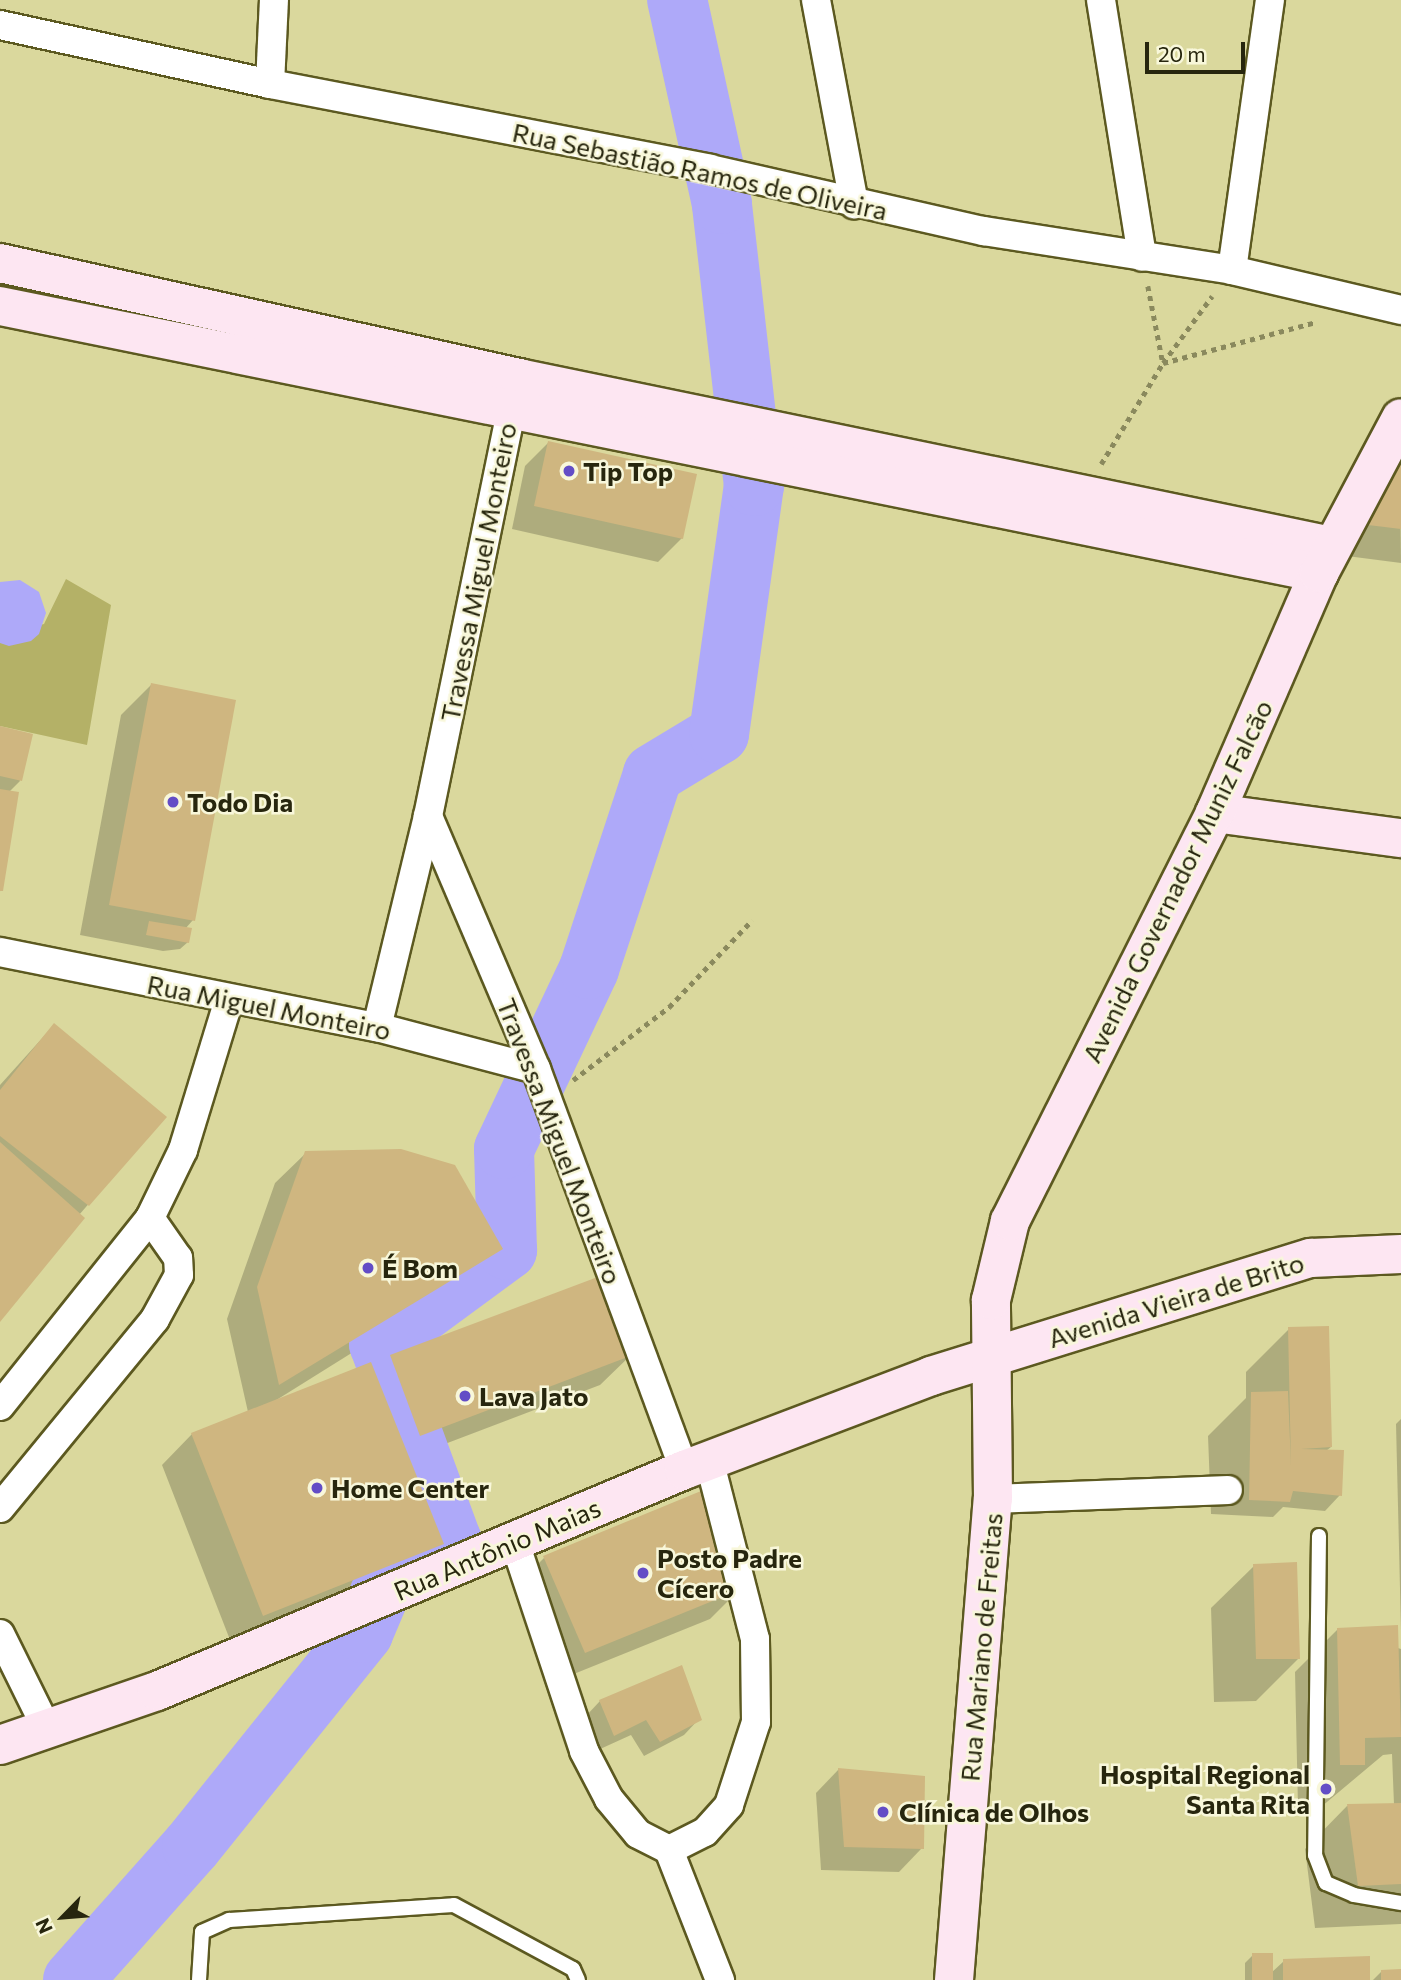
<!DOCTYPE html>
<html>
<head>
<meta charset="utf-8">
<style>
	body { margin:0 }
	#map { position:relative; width:1401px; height:1980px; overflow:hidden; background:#dad89d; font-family:Commissioner,sans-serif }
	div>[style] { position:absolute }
	.green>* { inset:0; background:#b4b167 }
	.water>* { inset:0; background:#aea9f9 }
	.shadow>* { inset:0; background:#0003 }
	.river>* { height:60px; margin:-30px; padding:0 30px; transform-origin:30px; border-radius:30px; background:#aea9f9 }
	.building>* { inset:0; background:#cfb680 }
	.path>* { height:4.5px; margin-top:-2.25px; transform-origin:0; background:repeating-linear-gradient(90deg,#8a895d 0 5px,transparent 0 10px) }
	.roads { filter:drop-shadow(2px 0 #5c5920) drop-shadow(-2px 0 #5c5920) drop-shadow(0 2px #5c5920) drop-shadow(0 -2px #5c5920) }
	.lane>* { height:14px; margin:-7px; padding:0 7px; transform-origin:7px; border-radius:7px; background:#fff }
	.street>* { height:28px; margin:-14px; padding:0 14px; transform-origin:14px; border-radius:14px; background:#fff }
	.secondary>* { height:38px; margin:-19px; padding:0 19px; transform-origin:19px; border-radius:19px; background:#fde6f2 }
	.dots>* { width:19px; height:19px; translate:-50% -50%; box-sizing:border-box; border:4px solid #f8f7da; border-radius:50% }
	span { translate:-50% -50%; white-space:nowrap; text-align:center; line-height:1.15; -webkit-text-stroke:5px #f8f7da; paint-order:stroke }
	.street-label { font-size:26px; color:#27260e }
	.poi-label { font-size:26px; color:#27260e; font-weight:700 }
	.left { translate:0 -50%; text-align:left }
	.right { translate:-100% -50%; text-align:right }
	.north { position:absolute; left:28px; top:1882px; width:70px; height:70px; -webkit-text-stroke:5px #f8f7da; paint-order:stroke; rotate:245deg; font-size:19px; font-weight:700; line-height:28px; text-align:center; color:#27260e }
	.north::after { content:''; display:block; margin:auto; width:24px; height:32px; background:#27260e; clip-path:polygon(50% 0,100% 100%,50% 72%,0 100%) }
	.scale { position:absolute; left:1145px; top:42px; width:100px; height:32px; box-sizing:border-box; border:4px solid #27260e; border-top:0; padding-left:9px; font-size:21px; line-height:24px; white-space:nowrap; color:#27260e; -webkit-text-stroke:5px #f8f7da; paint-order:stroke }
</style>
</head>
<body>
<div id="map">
	<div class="green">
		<i style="clip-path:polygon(66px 579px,111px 605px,87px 745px,0 726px,0 636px,44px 624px)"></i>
	</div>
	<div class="water">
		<i style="clip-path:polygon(20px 580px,39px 592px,46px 613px,39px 634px,31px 641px,9px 646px,0 643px,0 582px)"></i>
	</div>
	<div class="shadow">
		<i style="clip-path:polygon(548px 443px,682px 538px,658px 562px,512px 529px,525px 466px)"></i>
		<i style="clip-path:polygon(1400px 468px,1401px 563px,1339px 555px,1369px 499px)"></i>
		<i style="clip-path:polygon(151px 685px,193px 920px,185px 929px,188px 942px,180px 949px,163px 951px,80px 935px,121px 715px)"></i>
		<i style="clip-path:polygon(0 728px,20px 781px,9px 792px,0 892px)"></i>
		<i style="clip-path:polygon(54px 1025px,164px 1117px,79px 1215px,0 1319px,0 1085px)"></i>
		<i style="clip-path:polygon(306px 1153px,500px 1249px,470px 1279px,270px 1404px,374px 1373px,391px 1357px,602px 1278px,631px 1355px,600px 1385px,408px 1458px,442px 1544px,411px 1574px,232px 1645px,162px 1465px,192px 1434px,248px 1412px,227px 1319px,275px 1183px)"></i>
		<i style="clip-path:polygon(1289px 1329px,1331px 1447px,1326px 1451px,1340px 1495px,1325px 1511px,1283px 1507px,1273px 1517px,1211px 1514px,1208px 1436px,1246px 1398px,1246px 1372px)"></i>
		<i style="clip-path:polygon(1401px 1419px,1401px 1630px,1396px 1424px)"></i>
		<i style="clip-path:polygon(544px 1558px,740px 1589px,710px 1619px,554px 1682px,514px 1588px)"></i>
		<i style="clip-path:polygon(1254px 1566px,1299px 1658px,1256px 1701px,1214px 1702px,1211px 1608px)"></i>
		<i style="clip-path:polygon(1338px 1629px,1401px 1649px,1401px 1924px,1315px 1928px,1305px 1849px,1347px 1806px,1394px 1805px,1392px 1754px,1383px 1755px,1321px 1807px,1298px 1807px,1295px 1672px)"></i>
		<i style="clip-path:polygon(600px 1701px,699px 1719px,684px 1735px,644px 1756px,631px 1735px,598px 1750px,585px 1717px)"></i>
		<i style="clip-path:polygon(839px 1769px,922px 1848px,899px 1872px,821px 1870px,816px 1793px)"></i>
		<i style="clip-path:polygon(1253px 1955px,1271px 1973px,1284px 1961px,1369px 1980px,1245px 1980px,1245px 1963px)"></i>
		<i style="clip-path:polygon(1382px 1971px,1401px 1971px,1401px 1980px,1373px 1980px)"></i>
	</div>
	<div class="river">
		<i style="left:73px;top:1980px;width:179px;rotate:-48.4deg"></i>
		<i style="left:192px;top:1846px;width:273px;rotate:-51.2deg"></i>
		<i style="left:363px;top:1633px;width:56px;rotate:-67.1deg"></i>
		<i style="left:385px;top:1581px;width:78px;rotate:-30.2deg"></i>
		<i style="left:452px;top:1542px;width:211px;rotate:-110.2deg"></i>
		<i style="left:379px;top:1344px;width:159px;rotate:-36.3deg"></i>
		<i style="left:507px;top:1250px;width:101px;rotate:-91.7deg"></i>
		<i style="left:504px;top:1149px;width:199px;rotate:-64.7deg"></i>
		<i style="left:589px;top:969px;width:205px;rotate:-71.8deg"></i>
		<i style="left:653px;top:774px;width:77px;rotate:-31.2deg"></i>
		<i style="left:719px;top:734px;width:250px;rotate:-82deg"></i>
		<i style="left:754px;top:486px;width:284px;rotate:-96.5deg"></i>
		<i style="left:722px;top:204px;width:209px;rotate:-102.4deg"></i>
	</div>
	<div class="building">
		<i style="clip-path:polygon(548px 441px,697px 474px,683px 539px,534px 506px)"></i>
		<i style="clip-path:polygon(1401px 463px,1401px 529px,1368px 525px)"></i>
		<i style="clip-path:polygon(151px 683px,236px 700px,195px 921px,109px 905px)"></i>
		<i style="clip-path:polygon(0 726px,33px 734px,22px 781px,0 776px)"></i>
		<i style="clip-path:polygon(0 789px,19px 792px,3px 891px,0 891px)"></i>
		<i style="clip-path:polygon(149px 921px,192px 928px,189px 943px,146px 935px)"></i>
		<i style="clip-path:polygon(54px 1023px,167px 1117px,89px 1206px,0 1136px,0 1090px)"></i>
		<i style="clip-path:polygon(0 1142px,85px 1218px,0 1322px)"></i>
		<i style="clip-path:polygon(401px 1149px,455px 1165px,503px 1249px,279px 1385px,257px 1287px,305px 1151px)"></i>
		<i style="clip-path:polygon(603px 1275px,633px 1355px,420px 1436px,390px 1355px)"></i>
		<i style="clip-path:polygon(1329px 1326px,1332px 1447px,1301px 1449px,1344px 1450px,1342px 1496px,1293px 1491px,1290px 1502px,1249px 1500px,1251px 1392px,1288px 1391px,1291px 1466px,1288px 1327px)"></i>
		<i style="clip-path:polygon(371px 1362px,444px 1544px,263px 1616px,191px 1433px)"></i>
		<i style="clip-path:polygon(701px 1491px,742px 1589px,585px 1653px,543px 1556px)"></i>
		<i style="clip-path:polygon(1297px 1562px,1300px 1659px,1256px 1659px,1253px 1564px)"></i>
		<i style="clip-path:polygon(1398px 1625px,1401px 1737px,1365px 1738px,1365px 1765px,1340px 1765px,1337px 1628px)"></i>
		<i style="clip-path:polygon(682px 1665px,702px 1720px,660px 1742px,646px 1720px,614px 1736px,599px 1700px)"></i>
		<i style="clip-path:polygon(838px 1768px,925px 1776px,924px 1849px,844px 1847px)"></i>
		<i style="clip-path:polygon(1401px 1803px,1401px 1884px,1358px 1886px,1347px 1804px)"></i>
		<i style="clip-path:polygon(1252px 1953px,1273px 1953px,1273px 1980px,1252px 1980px)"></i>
		<i style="clip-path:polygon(1370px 1956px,1370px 1980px,1283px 1980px,1283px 1959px)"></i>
		<i style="clip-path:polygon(1401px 1969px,1401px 1980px,1381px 1980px,1381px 1970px)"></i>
	</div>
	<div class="path">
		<i style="left:1148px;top:286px;width:78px;rotate:79deg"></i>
		<i style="left:1163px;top:363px;width:158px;rotate:-15deg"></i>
		<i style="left:1101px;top:464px;width:119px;rotate:-58.5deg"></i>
		<i style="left:1163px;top:363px;width:83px;rotate:-53.8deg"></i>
		<i style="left:573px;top:1080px;width:121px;rotate:-37.2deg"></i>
		<i style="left:669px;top:1007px;width:120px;rotate:-46.3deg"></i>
	</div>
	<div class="roads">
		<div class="lane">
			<i style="left:1319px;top:1536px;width:319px;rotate:90.7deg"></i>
			<i style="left:1315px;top:1855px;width:30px;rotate:69deg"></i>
			<i style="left:1326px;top:1883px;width:30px;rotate:23deg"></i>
			<i style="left:1354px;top:1895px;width:48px;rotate:9.7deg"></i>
			<i style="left:199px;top:1980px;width:48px;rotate:-86.4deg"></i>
			<i style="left:202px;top:1932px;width:30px;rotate:-24deg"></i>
			<i style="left:229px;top:1920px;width:225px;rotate:-3.8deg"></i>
			<i style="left:454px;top:1905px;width:135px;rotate:28.3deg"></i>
			<i style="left:573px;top:1969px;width:12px;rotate:66deg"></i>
		</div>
		<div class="street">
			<i style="left:816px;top:0;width:208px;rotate:79.4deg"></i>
			<i style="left:1101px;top:0;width:260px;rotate:80.9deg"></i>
			<i style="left:0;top:25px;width:276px;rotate:12.3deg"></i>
			<i style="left:270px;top:84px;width:448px;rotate:10.9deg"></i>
			<i style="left:710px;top:169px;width:281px;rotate:12.8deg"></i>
			<i style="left:984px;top:231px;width:251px;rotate:8.9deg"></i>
			<i style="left:1232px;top:270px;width:174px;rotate:13.3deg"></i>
			<i style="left:270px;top:84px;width:84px;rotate:-87.3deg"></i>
			<i style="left:1232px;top:270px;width:273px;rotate:-82deg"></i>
			<i style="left:428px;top:816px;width:275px;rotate:66.9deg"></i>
			<i style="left:536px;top:1069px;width:427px;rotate:69.7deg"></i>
			<i style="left:0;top:952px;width:384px;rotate:11.3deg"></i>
			<i style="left:377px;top:1027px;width:164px;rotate:14.8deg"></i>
			<i style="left:377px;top:1027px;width:217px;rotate:-76.4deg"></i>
			<i style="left:428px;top:816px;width:432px;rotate:-78.4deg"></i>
			<i style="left:0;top:1406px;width:241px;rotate:-51.4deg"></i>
			<i style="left:993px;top:1499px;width:235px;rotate:-2.2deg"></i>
			<i style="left:0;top:1508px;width:244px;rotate:-50.6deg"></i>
			<i style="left:155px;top:1319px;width:50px;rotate:-61.4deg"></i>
			<i style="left:179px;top:1275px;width:17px;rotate:-93deg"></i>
			<i style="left:178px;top:1258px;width:49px;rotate:-125deg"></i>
			<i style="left:150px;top:1218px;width:76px;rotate:-64.1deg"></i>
			<i style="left:183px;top:1150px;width:157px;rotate:-73deg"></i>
			<i style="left:515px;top:1543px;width:219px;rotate:71.6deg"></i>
			<i style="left:584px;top:1751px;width:54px;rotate:62.5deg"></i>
			<i style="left:609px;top:1799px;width:45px;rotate:50.4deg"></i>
			<i style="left:638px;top:1834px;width:35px;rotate:27deg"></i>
			<i style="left:669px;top:1850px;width:140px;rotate:68.6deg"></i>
			<i style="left:0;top:1634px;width:104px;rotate:63.7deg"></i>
			<i style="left:669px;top:1850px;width:40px;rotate:-26.6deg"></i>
			<i style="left:705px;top:1832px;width:36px;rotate:-48deg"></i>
			<i style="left:729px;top:1805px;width:87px;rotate:-72deg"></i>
			<i style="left:756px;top:1722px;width:83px;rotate:-90.7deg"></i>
			<i style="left:755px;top:1639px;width:185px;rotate:-104.4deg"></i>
		</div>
		<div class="secondary">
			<i style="left:0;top:263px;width:532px;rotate:12.49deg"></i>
			<i style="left:519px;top:378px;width:830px;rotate:11.68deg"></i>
			<i style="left:0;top:306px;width:1346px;rotate:11.44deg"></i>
			<i style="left:1215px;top:813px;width:188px;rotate:7.7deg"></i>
			<i style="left:0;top:1745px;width:166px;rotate:-19deg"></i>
			<i style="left:157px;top:1691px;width:571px;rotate:-22.75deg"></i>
			<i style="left:684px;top:1470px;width:264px;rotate:-20.8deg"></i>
			<i style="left:931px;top:1376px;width:398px;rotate:-17.3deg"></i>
			<i style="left:1311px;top:1258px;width:90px;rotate:-2.5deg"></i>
			<i style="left:954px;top:1980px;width:483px;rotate:-85.4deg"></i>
			<i style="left:993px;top:1499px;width:199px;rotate:-90.6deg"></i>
			<i style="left:991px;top:1300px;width:81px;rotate:-76.5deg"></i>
			<i style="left:1010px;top:1221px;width:457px;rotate:-63.3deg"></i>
			<i style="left:1215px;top:813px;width:262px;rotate:-66.6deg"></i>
			<i style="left:1319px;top:573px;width:175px;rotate:-62.1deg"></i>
		</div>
	</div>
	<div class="dots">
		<i style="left:569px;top:471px;background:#634dc6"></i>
		<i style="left:173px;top:802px;background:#634dc6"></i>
		<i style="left:368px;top:1268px;background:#634dc6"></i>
		<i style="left:465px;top:1396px;background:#634dc6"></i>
		<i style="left:317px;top:1488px;background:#634dc6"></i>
		<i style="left:643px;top:1573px;background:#634dc6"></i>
		<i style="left:1326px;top:1789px;background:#634dc6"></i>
		<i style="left:883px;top:1812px;background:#634dc6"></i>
	</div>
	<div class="street-label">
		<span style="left:700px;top:171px;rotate:12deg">Rua Sebastião Ramos de Oliveira</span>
		<span style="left:478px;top:572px;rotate:-79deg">Travessa Miguel Monteiro</span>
		<span style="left:1177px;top:881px;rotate:-64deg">Avenida Governador Muniz Falcão</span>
		<span style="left:269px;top:1007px;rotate:11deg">Rua Miguel Monteiro</span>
		<span style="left:560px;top:1141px;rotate:69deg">Travessa Miguel Monteiro</span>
		<span style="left:1176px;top:1300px;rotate:-17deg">Avenida Vieira de Brito</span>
		<span style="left:497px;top:1549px;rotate:-23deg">Rua Antônio Maias</span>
		<span style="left:981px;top:1647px;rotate:-85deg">Rua Mariano de Freitas</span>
	</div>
	<div class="poi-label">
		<span class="left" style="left:583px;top:471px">Tip Top</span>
		<span class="left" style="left:187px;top:802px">Todo Dia</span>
		<span class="left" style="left:382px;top:1268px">É Bom</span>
		<span class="left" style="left:479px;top:1396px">Lava Jato</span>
		<span class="left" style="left:331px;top:1488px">Home Center</span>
		<span class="left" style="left:657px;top:1573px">Posto Padre<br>Cícero</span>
		<span class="right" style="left:1310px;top:1789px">Hospital Regional<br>Santa Rita</span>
		<span class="left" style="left:899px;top:1812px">Clínica de Olhos</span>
	</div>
	<div class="north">N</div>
	<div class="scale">20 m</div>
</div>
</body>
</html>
